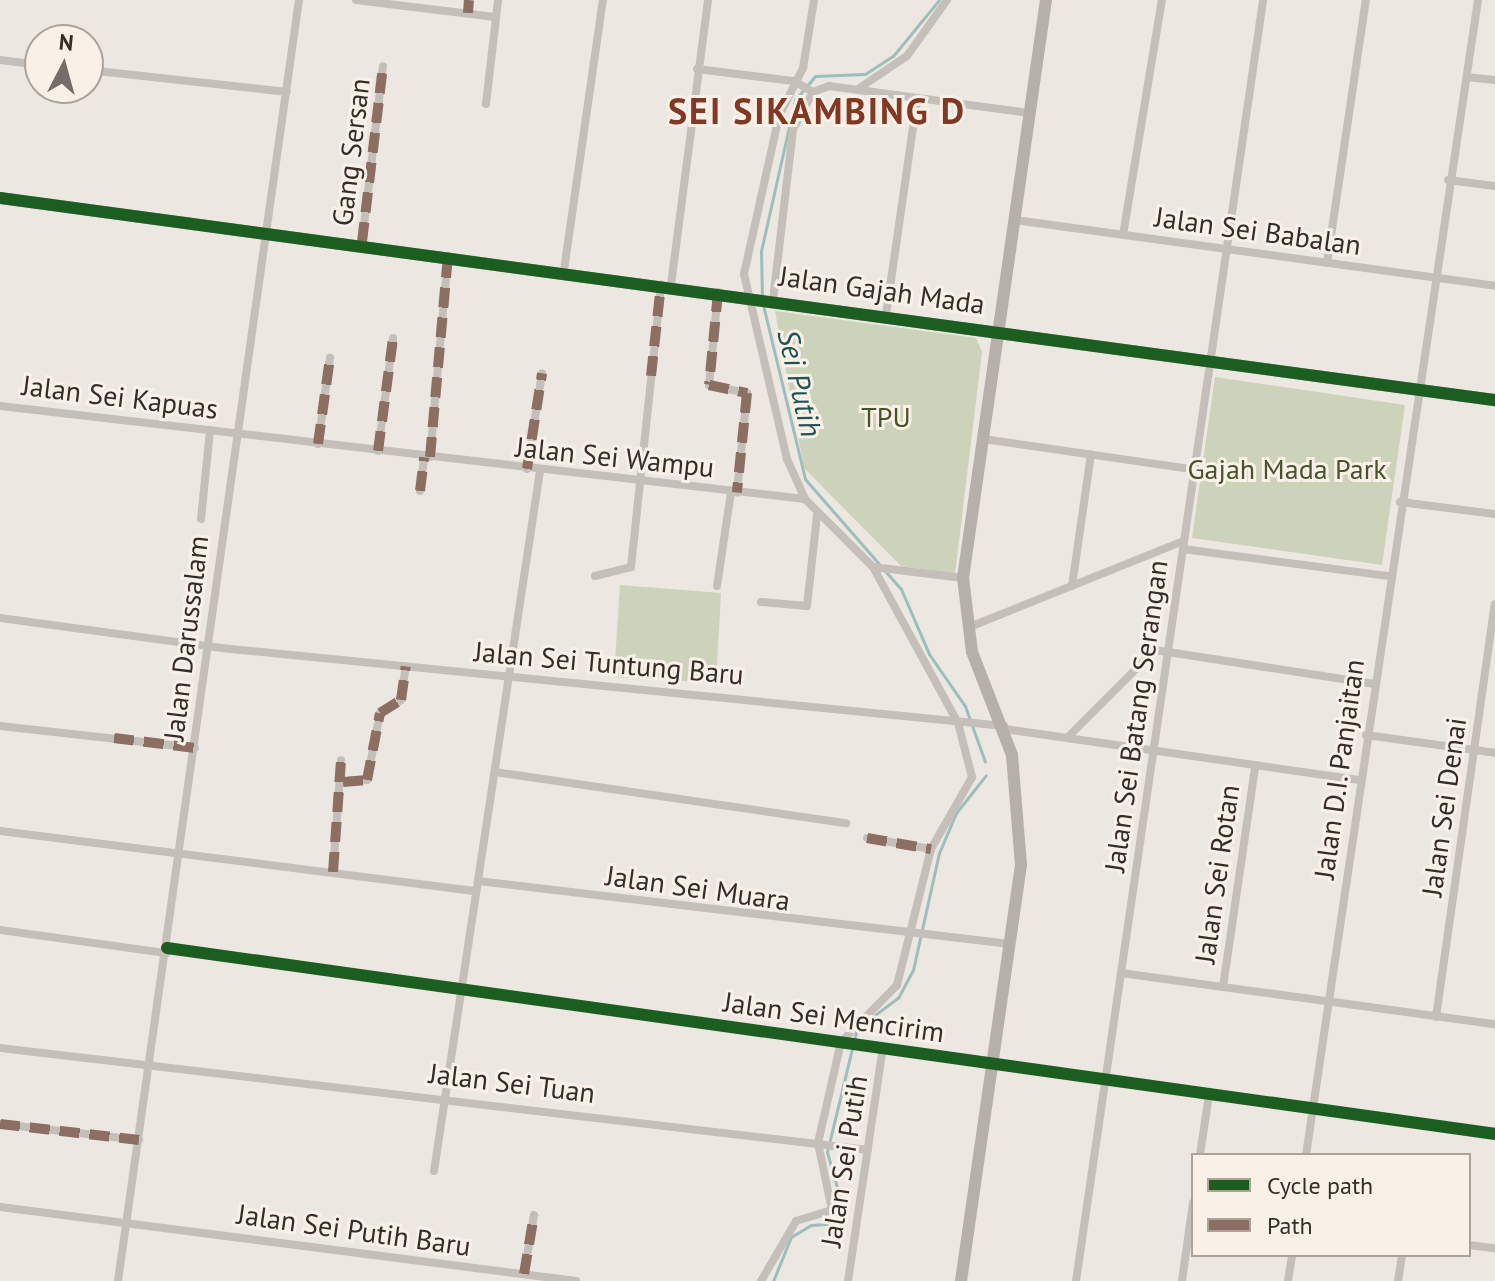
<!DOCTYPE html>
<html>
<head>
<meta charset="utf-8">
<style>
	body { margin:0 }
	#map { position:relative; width:1495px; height:1281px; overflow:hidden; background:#ece7e1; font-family:"PT Sans",sans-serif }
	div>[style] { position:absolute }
	.green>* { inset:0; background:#cdd2bb }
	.stream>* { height:3px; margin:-1.5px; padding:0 1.5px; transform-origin:1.5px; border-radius:1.5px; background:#9dbebd }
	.street>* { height:8px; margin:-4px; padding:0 4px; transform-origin:4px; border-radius:4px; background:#c5bfba }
	.secondary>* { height:12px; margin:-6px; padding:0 6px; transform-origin:6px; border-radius:6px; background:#b6afaa }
	.quiet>* { height:10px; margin-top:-5px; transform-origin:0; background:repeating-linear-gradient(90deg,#8d6e63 0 20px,transparent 0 30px) }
	.cycleway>* { height:12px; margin:-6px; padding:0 6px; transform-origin:6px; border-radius:6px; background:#1b5e20 }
	span { translate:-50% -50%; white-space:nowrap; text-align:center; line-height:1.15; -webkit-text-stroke:6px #f9f1e8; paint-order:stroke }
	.street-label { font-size:28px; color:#362c28 }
	.park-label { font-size:28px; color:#46532c }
	.water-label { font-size:30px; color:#1f5356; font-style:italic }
	.district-label { font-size:36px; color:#823823; font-weight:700; letter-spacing:2px }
	.legend { position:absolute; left:1191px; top:1153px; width:280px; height:104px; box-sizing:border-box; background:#f9f1e8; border:2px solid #aba29b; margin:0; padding:10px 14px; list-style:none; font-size:24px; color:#362c28 }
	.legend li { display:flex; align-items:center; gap:16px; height:40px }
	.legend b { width:40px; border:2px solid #aba29b }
	.north { position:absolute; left:24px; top:24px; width:80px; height:80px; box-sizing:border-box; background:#f9f1e8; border:2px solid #aba29b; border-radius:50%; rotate:6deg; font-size:22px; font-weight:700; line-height:32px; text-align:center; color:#362c28 }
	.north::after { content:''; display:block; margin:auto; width:28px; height:36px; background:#766d69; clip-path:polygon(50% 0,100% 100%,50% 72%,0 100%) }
</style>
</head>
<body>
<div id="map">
	<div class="green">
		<i style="clip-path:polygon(775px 311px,976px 338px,982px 352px,955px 574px,901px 566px,804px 468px)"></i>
		<i style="clip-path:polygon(1215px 377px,1405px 405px,1382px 565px,1192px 538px)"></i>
		<i style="clip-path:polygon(620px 585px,721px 593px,716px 683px,614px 677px)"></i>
	</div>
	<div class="stream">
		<i style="left:762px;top:298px;width:47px;rotate:-91.2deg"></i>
		<i style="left:761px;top:251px;width:155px;rotate:-77.3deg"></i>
		<i style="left:795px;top:100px;width:31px;rotate:-50deg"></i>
		<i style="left:815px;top:76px;width:50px;rotate:-2.3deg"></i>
		<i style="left:865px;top:74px;width:33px;rotate:-33deg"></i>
		<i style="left:893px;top:56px;width:72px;rotate:-50.6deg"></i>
		<i style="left:763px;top:305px;width:179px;rotate:76.4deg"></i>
		<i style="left:805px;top:479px;width:146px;rotate:48.9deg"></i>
		<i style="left:901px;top:589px;width:71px;rotate:66.7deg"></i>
		<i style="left:929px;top:654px;width:63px;rotate:55.3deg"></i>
		<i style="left:965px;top:706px;width:59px;rotate:70.3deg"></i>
		<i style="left:867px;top:1021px;width:39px;rotate:-37deg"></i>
		<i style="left:898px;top:998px;width:32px;rotate:-62deg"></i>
		<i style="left:913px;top:970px;width:120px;rotate:-77.5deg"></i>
		<i style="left:939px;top:853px;width:43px;rotate:-67deg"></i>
		<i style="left:956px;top:813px;width:48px;rotate:-51.7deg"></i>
		<i style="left:773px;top:1281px;width:48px;rotate:-67.8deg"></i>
		<i style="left:791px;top:1237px;width:23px;rotate:-31deg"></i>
		<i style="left:811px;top:1225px;width:26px;rotate:-4deg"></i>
		<i style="left:837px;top:1223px;width:13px;rotate:-58deg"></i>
		<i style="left:844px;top:1212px;width:62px;rotate:-105.8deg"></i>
		<i style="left:827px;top:1152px;width:123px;rotate:-76.4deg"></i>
	</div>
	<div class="street">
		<i style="left:356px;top:0;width:140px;rotate:7deg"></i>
		<i style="left:0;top:60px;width:40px;rotate:7.1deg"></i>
		<i style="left:697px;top:69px;width:98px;rotate:7.1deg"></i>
		<i style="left:794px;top:81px;width:22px;rotate:30deg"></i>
		<i style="left:88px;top:70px;width:200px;rotate:6.3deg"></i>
		<i style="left:1467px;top:77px;width:28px;rotate:6deg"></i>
		<i style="left:858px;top:89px;width:59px;rotate:-34deg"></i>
		<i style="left:907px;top:56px;width:69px;rotate:-54.5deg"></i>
		<i style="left:486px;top:104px;width:105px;rotate:-83.4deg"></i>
		<i style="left:1448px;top:180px;width:47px;rotate:7.3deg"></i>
		<i style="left:1015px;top:220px;width:485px;rotate:7.8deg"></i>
		<i style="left:1123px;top:235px;width:238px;rotate:-80.6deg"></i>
		<i style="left:362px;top:242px;width:177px;rotate:-83.2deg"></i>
		<i style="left:1327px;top:263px;width:266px;rotate:-81.6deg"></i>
		<i style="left:564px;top:270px;width:273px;rotate:-81.8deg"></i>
		<i style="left:671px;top:285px;width:287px;rotate:-82.6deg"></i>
		<i style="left:718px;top:292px;width:93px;rotate:95.5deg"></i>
		<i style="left:709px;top:385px;width:39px;rotate:12deg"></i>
		<i style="left:747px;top:393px;width:100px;rotate:95.8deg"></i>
		<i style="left:773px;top:300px;width:172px;rotate:-83.3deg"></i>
		<i style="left:793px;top:129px;width:42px;rotate:-61.6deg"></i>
		<i style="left:813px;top:92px;width:17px;rotate:-21deg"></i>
		<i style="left:829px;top:86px;width:203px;rotate:7.7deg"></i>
		<i style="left:886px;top:315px;width:218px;rotate:-81.8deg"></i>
		<i style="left:0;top:406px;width:810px;rotate:6.59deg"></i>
		<i style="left:805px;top:499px;width:96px;rotate:45deg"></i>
		<i style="left:873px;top:567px;width:91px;rotate:7deg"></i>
		<i style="left:983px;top:439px;width:211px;rotate:8.2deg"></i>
		<i style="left:318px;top:444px;width:87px;rotate:-82.1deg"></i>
		<i style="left:378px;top:451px;width:114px;rotate:-82.4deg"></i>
		<i style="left:430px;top:457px;width:202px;rotate:-84.9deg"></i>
		<i style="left:527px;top:469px;width:97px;rotate:-81.1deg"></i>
		<i style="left:420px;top:491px;width:34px;rotate:-83deg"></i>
		<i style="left:805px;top:499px;width:44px;rotate:-114.2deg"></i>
		<i style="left:787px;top:459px;width:190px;rotate:-103.1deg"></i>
		<i style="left:744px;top:274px;width:162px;rotate:-77.5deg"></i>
		<i style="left:779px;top:116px;width:54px;rotate:-63.4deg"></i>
		<i style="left:803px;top:68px;width:69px;rotate:-80.8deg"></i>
		<i style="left:1400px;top:502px;width:96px;rotate:7.2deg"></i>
		<i style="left:201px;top:519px;width:89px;rotate:-84.2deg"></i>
		<i style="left:1183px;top:549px;width:208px;rotate:7.5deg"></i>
		<i style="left:595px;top:576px;width:37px;rotate:-14deg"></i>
		<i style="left:631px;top:567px;width:284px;rotate:-83.9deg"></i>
		<i style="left:717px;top:586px;width:95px;rotate:-81.5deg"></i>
		<i style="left:1072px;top:586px;width:133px;rotate:-81.8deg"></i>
		<i style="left:761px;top:602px;width:46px;rotate:5deg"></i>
		<i style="left:807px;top:606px;width:91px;rotate:-83.7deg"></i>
		<i style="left:0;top:618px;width:223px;rotate:7.7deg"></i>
		<i style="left:221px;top:648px;width:787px;rotate:5.69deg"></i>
		<i style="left:967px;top:628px;width:233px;rotate:-21.9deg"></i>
		<i style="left:0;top:726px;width:196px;rotate:6.4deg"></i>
		<i style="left:1005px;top:729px;width:359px;rotate:8.2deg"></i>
		<i style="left:1070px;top:735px;width:120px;rotate:-45deg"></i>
		<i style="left:1155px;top:650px;width:222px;rotate:8.8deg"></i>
		<i style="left:1366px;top:735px;width:130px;rotate:7.9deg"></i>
		<i style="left:495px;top:772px;width:355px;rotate:8.3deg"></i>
		<i style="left:343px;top:782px;width:24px;rotate:-5deg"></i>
		<i style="left:367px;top:780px;width:68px;rotate:-79deg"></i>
		<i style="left:380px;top:713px;width:25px;rotate:-32deg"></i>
		<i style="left:401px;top:700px;width:34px;rotate:-82deg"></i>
		<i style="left:0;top:831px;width:480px;rotate:7.2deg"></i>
		<i style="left:867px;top:838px;width:65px;rotate:9.8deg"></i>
		<i style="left:333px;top:872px;width:112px;rotate:-85.9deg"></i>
		<i style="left:478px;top:881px;width:536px;rotate:6.75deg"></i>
		<i style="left:0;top:930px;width:168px;rotate:7.9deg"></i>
		<i style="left:167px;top:948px;width:1341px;rotate:7.97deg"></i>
		<i style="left:1121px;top:973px;width:377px;rotate:7.8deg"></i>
		<i style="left:1223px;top:987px;width:222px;rotate:-81.7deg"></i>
		<i style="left:1436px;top:1017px;width:417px;rotate:-81.9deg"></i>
		<i style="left:0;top:1048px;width:874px;rotate:6.7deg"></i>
		<i style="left:0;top:1124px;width:140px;rotate:6.6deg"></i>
		<i style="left:1200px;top:1155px;width:62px;rotate:-81.6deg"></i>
		<i style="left:1306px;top:1155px;width:1168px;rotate:-81.53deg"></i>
		<i style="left:434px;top:1171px;width:708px;rotate:-81.39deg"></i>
		<i style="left:0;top:1207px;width:581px;rotate:7.32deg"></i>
		<i style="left:1469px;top:1245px;width:26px;rotate:7deg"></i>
		<i style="left:524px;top:1274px;width:60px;rotate:-80.4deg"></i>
		<i style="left:118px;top:1281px;width:1294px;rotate:-81.96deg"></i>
		<i style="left:761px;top:1281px;width:69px;rotate:-59.7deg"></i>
		<i style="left:796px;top:1221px;width:38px;rotate:-17deg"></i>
		<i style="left:832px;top:1210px;width:68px;rotate:-101.8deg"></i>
		<i style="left:818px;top:1143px;width:104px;rotate:-77.2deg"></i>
		<i style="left:841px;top:1042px;width:80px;rotate:-45.5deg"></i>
		<i style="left:897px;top:985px;width:140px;rotate:-76deg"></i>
		<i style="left:931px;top:849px;width:83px;rotate:-60.3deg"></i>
		<i style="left:972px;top:777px;width:56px;rotate:-104.5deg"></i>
		<i style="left:958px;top:723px;width:175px;rotate:-118.6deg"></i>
		<i style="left:848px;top:1281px;width:236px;rotate:-81.5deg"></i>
		<i style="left:1076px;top:1281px;width:1295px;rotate:-81.69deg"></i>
		<i style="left:1182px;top:1281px;width:79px;rotate:-82deg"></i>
		<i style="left:1288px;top:1281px;width:26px;rotate:-81deg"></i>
		<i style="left:1398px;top:1281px;width:26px;rotate:-81deg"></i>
	</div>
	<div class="secondary">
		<i style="left:0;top:198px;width:1509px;rotate:7.7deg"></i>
		<i style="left:961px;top:1281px;width:420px;rotate:-81.8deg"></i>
		<i style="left:1021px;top:865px;width:110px;rotate:-94.7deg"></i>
		<i style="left:1012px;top:755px;width:110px;rotate:-111.2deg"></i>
		<i style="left:972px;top:652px;width:75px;rotate:-96.9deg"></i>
		<i style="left:963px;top:578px;width:584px;rotate:-81.83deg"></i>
	</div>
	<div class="quiet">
		<i style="left:468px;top:13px;width:13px;rotate:-86deg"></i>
		<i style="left:362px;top:242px;width:177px;rotate:-83.2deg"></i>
		<i style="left:718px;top:292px;width:93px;rotate:95.5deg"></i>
		<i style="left:709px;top:385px;width:39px;rotate:12deg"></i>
		<i style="left:747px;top:393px;width:100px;rotate:95.8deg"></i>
		<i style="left:651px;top:376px;width:93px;rotate:-83.8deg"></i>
		<i style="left:318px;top:444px;width:87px;rotate:-82.1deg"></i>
		<i style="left:378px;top:451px;width:114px;rotate:-82.4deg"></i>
		<i style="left:430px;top:457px;width:202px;rotate:-84.9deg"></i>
		<i style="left:527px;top:469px;width:97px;rotate:-81.1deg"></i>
		<i style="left:420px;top:491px;width:34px;rotate:-83deg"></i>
		<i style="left:114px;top:738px;width:82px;rotate:7deg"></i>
		<i style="left:343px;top:782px;width:24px;rotate:-5deg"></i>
		<i style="left:367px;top:780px;width:68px;rotate:-79deg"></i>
		<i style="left:380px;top:713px;width:25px;rotate:-32deg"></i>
		<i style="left:401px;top:700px;width:34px;rotate:-82deg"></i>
		<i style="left:867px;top:838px;width:65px;rotate:9.8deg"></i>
		<i style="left:333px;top:872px;width:112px;rotate:-85.9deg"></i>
		<i style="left:0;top:1124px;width:140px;rotate:6.6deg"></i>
		<i style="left:524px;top:1274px;width:60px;rotate:-80.4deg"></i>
	</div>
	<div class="cycleway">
		<i style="left:0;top:198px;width:1509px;rotate:7.7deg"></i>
		<i style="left:167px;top:948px;width:1341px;rotate:7.97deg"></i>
	</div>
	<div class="street-label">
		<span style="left:351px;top:152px;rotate:-83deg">Gang Sersan</span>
		<span style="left:1258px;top:231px;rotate:8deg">Jalan Sei Babalan</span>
		<span style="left:882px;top:290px;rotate:8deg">Jalan Gajah Mada</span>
		<span style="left:120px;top:397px;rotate:7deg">Jalan Sei Kapuas</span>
		<span style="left:615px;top:457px;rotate:6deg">Jalan Sei Wampu</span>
		<span style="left:186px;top:638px;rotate:-83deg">Jalan Darussalam</span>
		<span style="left:609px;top:663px;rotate:5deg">Jalan Sei Tuntung Baru</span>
		<span style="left:1136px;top:716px;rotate:-82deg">Jalan Sei Batang Serangan</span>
		<span style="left:1339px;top:769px;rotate:-82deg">Jalan D.I. Panjaitan</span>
		<span style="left:1444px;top:807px;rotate:-82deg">Jalan Sei Denai</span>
		<span style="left:1217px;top:874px;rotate:-82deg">Jalan Sei Rotan</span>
		<span style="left:698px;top:888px;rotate:8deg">Jalan Sei Muara</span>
		<span style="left:834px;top:1017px;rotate:8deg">Jalan Sei Mencirim</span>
		<span style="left:512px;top:1083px;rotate:7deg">Jalan Sei Tuan</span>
		<span style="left:844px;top:1161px;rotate:-81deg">Jalan Sei Putih</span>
		<span style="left:354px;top:1230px;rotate:8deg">Jalan Sei Putih Baru</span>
	</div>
	<div class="park-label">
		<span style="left:886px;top:417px">TPU</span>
		<span style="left:1287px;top:469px">Gajah Mada Park</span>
	</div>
	<div class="water-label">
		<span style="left:800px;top:383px;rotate:77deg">Sei Putih</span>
	</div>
	<div class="district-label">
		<span style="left:817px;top:111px">SEI SIKAMBING D</span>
	</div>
	<ul class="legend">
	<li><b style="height:10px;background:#1b5e20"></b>Cycle path</li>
	<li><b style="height:10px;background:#8d6e63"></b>Path</li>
	</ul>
	<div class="north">N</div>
</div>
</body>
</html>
